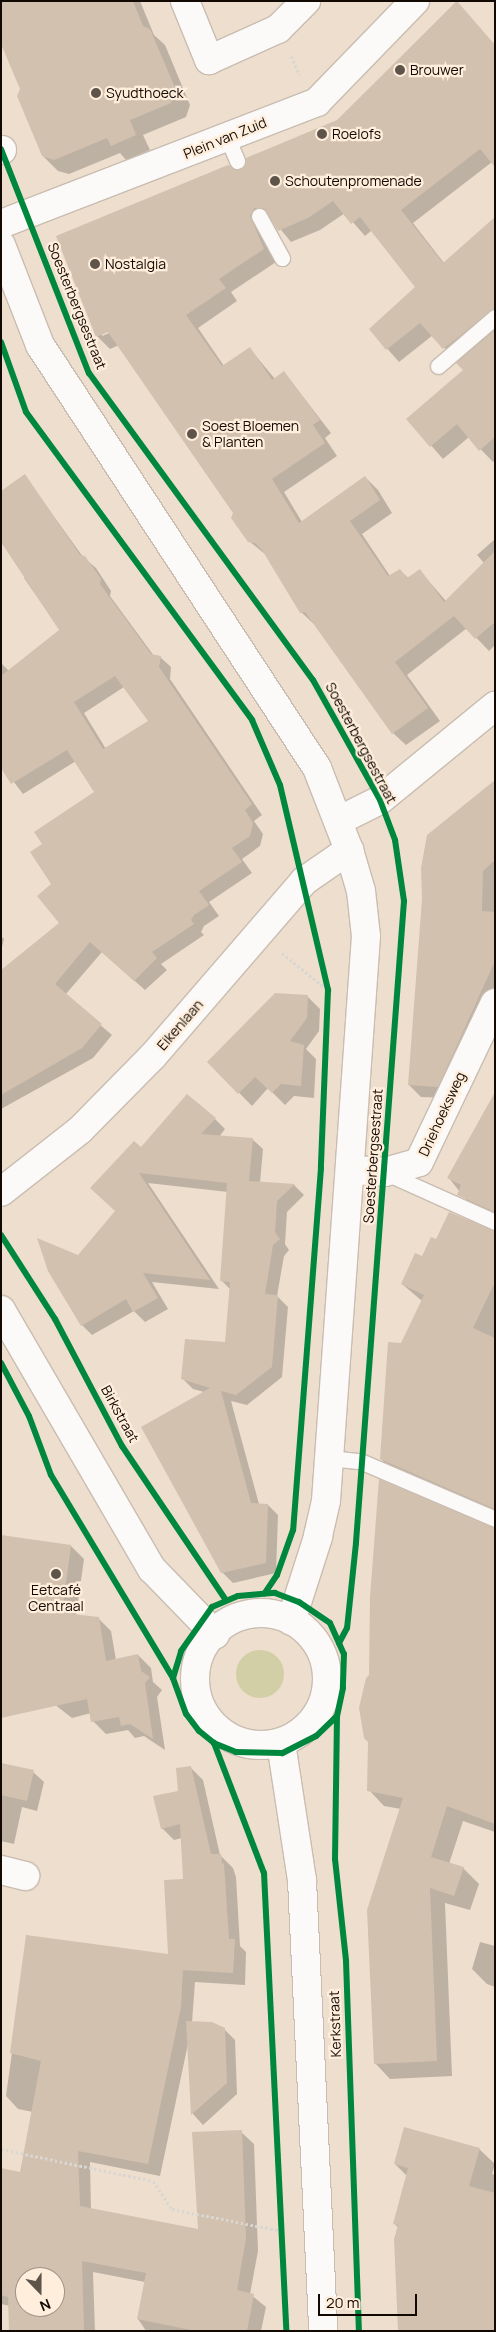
<!DOCTYPE html>
<html>
<head>
<meta charset="utf-8">
<style>
	body { margin:0 }
	#map { position:relative; width:496px; height:2332px; overflow:hidden; background:#eddece; font-family:Manrope,sans-serif }
	div>[style] { position:absolute }
	.green>* { inset:0; background:#d2cea5 }
	.round { border-radius:50% }
	.shadow>* { inset:0; background:#0003 }
	.building>* { inset:0; background:#d3c1af }
	.path>* { height:3px; margin-top:-1.5px; transform-origin:0; background:repeating-linear-gradient(90deg,#dad6d1 0 2.5px,transparent 0 5px) }
	.roads { filter:drop-shadow(1px 0 #c9bdb1) drop-shadow(-1px 0 #c9bdb1) drop-shadow(0 1px #c9bdb1) drop-shadow(0 -1px #c9bdb1) }
	.lane>* { height:15px; margin:-7.5px; padding:0 7.5px; transform-origin:7.5px; border-radius:7.5px; background:#fcfaf8 }
	.street>* { height:28px; margin:-14px; padding:0 14px; transform-origin:14px; border-radius:14px; background:#fcfaf8 }
	.secondary>* { height:28px; margin:-14px; padding:0 14px; transform-origin:14px; border-radius:14px; background:#fcfaf8 }
	.secondary>.ring { margin:-14px; padding:0; box-sizing:content-box; background:none; border:28px solid #fcfaf8; border-radius:50% }
	.cycleway>* { height:6px; margin:-3px; padding:0 3px; transform-origin:3px; border-radius:3px; background:#00873e }
	.dots>* { width:14px; height:14px; translate:-50% -50%; box-sizing:border-box; border:2px solid #ffeedc; border-radius:50% }
	span { translate:-50% -50%; white-space:nowrap; text-align:center; line-height:1.15; -webkit-text-stroke:4.5px #ffeedc; paint-order:stroke }
	.poi-label { font-size:14px; color:#120902 }
	.left { translate:0 -50%; text-align:left }
	.street-label { font-size:14px; color:#120902 }
	.frame { position:absolute; inset:0; border:2px solid #120902; pointer-events:none }
	.north { position:absolute; left:15px; top:2267px; width:50px; height:50px; box-sizing:border-box; background:#ffeedc; border:1px solid #a09285; border-radius:50%; rotate:158deg; font-size:14px; font-weight:700; line-height:20px; text-align:center; color:#120902 }
	.north::after { content:''; display:block; margin:auto; width:18px; height:22px; background:#5f5449; clip-path:polygon(50% 0,100% 100%,50% 72%,0 100%) }
	.scale { position:absolute; left:318px; top:2294px; width:99px; height:22px; box-sizing:border-box; border:2px solid #120902; border-top:0; padding-left:6px; font-size:15px; line-height:18px; white-space:nowrap; color:#120902; -webkit-text-stroke:4px #ffeedc; paint-order:stroke }
</style>
</head>
<body>
<div id="map">
	<div class="green">
		<i class="round" style="left:236px;top:1650px;width:48px;height:48px"></i>
	</div>
	<div class="shadow">
		<i style="clip-path:polygon(1px 1px,140px 1px,154px 35px,165px 45px,190px 105px,186px 117px,143px 135px,150px 150px,126px 160px,120px 153px,69px 174px,58px 171px,43px 156px,21px 89px)"></i>
		<i style="clip-path:polygon(evenodd,456px 2px,492px 162px,413px 223px,444px 263px,495px 219px,495px 460px,493px 462px,469px 437px,443px 459px,408px 419px,465px 370px,433px 335px,399px 362px,370px 329px,416px 288px,372px 230px,365px 236px,345px 213px,320px 230px,291px 242px,273px 220px,268px 220px,262px 230px,276px 262px,231px 292px,237px 301px,198px 328px,224px 366px,250px 349px,275px 379px,284px 372px,331px 433px,325px 438px,337px 456px,284px 492px,302px 522px,365px 477px,378px 490px,392px 513px,362px 534px,390px 576px,400px 570px,408px 578px,420px 571px,446px 601px,484px 563px,477px 555px,495px 539px,495px 645px,489px 651px,467px 628px,407px 675px,440px 721px,406px 745px,393px 733px,315px 625px,301px 612px,266px 555px,249px 541px,234px 513px,119px 345px,110px 349px,97px 336px,240px 171px,338px 121px,456px 2px,113px 329px,114px 331px,102px 336px,102px 334px,113px 329px)"></i>
		<i style="clip-path:polygon(evenodd,25px 476px,83px 557px,96px 568px,111px 591px,110px 596px,154px 656px,160px 657px,171px 667px,170px 679px,262px 815px,254px 821px,263px 834px,260px 846px,242px 859px,252px 873px,209px 902px,219px 916px,204px 926px,201px 932px,204px 935px,161px 964px,167px 970px,145px 990px,102px 952px,65px 995px,112px 1035px,93px 1058px,1px 1109px,1px 972px,81px 947px,53px 884px,44px 845px,96px 792px,76px 761px,23px 794px,1px 765px,1px 663px,9px 671px,60px 630px,24px 578px,27px 575px,25px 476px,124px 687px,150px 722px,106px 749px,84px 713px,124px 687px)"></i>
		<i style="clip-path:polygon(495px 780px,495px 1000px,450px 1098px,421px 1097px,409px 1085px)"></i>
		<i style="clip-path:polygon(1px 936px,4px 939px,1px 951px)"></i>
		<i style="clip-path:polygon(308px 997px,320px 1009px,319px 1031px,306px 1049px,316px 1059px,314px 1098px,294px 1096px,285px 1105px,268px 1088px,252px 1106px,209px 1062px)"></i>
		<i style="clip-path:polygon(495px 1093px,495px 1220px,474px 1210px,449px 1178px)"></i>
		<i style="clip-path:polygon(215px 1119px,225px 1129px,219px 1137px,252px 1139px,263px 1149px,260px 1183px,294px 1185px,304px 1195px,287px 1212px,285px 1244px,289px 1250px,284px 1256px,277px 1296px,288px 1307px,282px 1377px,247px 1405px,231px 1401px,259px 1504px,268px 1505px,278px 1515px,276px 1573px,233px 1583px,222px 1572px,204px 1392px,193px 1389px,183px 1379px,226px 1344px,231px 1290px,221px 1280px,228px 1192px,148px 1183px,219px 1289px,152px 1282px,168px 1309px,145px 1322px,134px 1311px,92px 1335px,82px 1325px,78px 1257px,116px 1211px,141px 1149px)"></i>
		<i style="clip-path:polygon(495px 1231px,495px 1517px,397px 1475px,381px 1459px,401px 1344px,422px 1301px,402px 1284px,437px 1241px)"></i>
		<i style="clip-path:polygon(495px 1529px,495px 1832px,463px 1821px,449px 1864px,463px 1868px,479px 1884px,470px 1910px,445px 1903px,452px 2076px,390px 2079px,375px 2063px,401px 1809px,384px 1806px,369px 1790px)"></i>
		<i style="clip-path:polygon(71px 1546px,84px 1559px,76px 1616px,98px 1618px,111px 1631px,116px 1660px,138px 1655px,151px 1668px,153px 1682px,162px 1690px,157px 1697px,165px 1750px,144px 1736px,135px 1738px,128px 1730px,106px 1734px,93px 1721px,91px 1713px,72px 1718px,3px 1664px)"></i>
		<i style="clip-path:polygon(1px 1764px,33px 1772px,44px 1782px,37px 1811px,22px 1807px,14px 1844px,1px 1841px)"></i>
		<i style="clip-path:polygon(evenodd,191px 1768px,203px 1780px,220px 1855px,233px 1868px,236px 1877px,240px 1946px,246px 1952px,245px 1985px,195px 1982px,192px 2022px,224px 2029px,235px 2040px,237px 2094px,203px 2125px,193px 2114px,188px 2044px,160px 2176px,90px 2162px,91px 2209px,199px 2231px,241px 2132px,254px 2144px,258px 2251px,250px 2294px,266px 2307px,261px 2331px,146px 2331px,138px 2319px,145px 2282px,93px 2272px,95px 2331px,10px 2331px,10px 2306px,1px 2304px,1px 2169px,21px 2173px,33px 2112px,18px 2109px,6px 2096px,28px 1936px,169px 1955px,184px 1880px,182px 1838px,174px 1840px,162px 1828px,191px 1768px,25px 2277px,55px 2277px,55px 2307px,25px 2307px,25px 2277px)"></i>
		<i style="clip-path:polygon(480px 1942px,495px 1946px,495px 1987px,487px 1984px,472px 1969px)"></i>
		<i style="clip-path:polygon(479px 2149px,495px 2164px,492px 2174px,495px 2175px,495px 2331px,394px 2223px,407px 2176px,395px 2164px)"></i>
	</div>
	<div class="building">
		<i style="clip-path:polygon(1px 1px,133px 1px,143px 26px,150px 29px,176px 90px,171px 103px,130px 120px,136px 135px,111px 146px,107px 138px,54px 160px,42px 156px,17px 96px,20px 89px,1px 44px)"></i>
		<i style="clip-path:polygon(457px 1px,495px 45px,495px 167px,480px 149px,401px 210px,443px 263px,495px 217px,495px 308px,443px 349px,420px 323px,386px 350px,369px 329px,415px 287px,360px 217px,351px 224px,333px 201px,308px 218px,278px 231px,264px 208px,254px 208px,250px 216px,264px 249px,219px 279px,226px 288px,186px 315px,222px 366px,250px 347px,272px 380px,284px 371px,320px 420px,313px 425px,325px 443px,272px 479px,299px 523px,365px 476px,380px 500px,350px 521px,388px 576px,400px 569px,407px 578px,420px 569px,444px 602px,495px 551px,495px 622px,475px 639px,454px 616px,395px 662px,428px 708px,392px 734px,305px 612px,300px 613px,262px 550px,255px 543px,248px 542px,231px 518px,233px 513px,108px 332px,96px 337px,56px 236px,228px 165px,240px 170px,245px 166px,246px 158px,337px 120px)"></i>
		<i style="clip-path:polygon(495px 330px,495px 437px,479px 451px,457px 424px,430px 447px,406px 419px,463px 370px,456px 363px)"></i>
		<i style="clip-path:polygon(evenodd,25px 474px,80px 555px,85px 556px,101px 579px,100px 584px,151px 654px,161px 656px,159px 667px,252px 804px,245px 810px,253px 823px,250px 836px,232px 848px,242px 862px,199px 891px,209px 905px,194px 915px,191px 920px,194px 924px,152px 952px,157px 958px,134px 981px,90px 942px,55px 984px,102px 1024px,82px 1048px,1px 1095px,1px 970px,59px 923px,37px 896px,51px 884px,30px 852px,42px 844px,34px 832px,94px 792px,67px 750px,11px 784px,1px 768px,1px 676px,59px 630px,1px 542px,1px 491px,25px 474px,115px 676px,148px 721px,103px 749px,74px 702px,115px 676px)"></i>
		<i style="clip-path:polygon(495px 780px,495px 860px,483px 871px,482px 911px,495px 912px,495px 961px,438px 1087px,408px 1085px,422px 899px,421px 868px,427px 835px)"></i>
		<i style="clip-path:polygon(275px 993px,308px 995px,307px 1018px,290px 1041px,304px 1045px,301px 1086px,281px 1084px,272px 1093px,255px 1077px,238px 1094px,207px 1062px)"></i>
		<i style="clip-path:polygon(495px 1092px,495px 1212px,457px 1195px,461px 1185px,447px 1178px)"></i>
		<i style="clip-path:polygon(187px 1094px,216px 1118px,201px 1134px,253px 1138px,249px 1181px,295px 1184px,277px 1201px,275px 1232px,280px 1239px,273px 1245px,265px 1294px,278px 1295px,272px 1367px,236px 1395px,221px 1391px,251px 1503px,268px 1504px,266px 1563px,221px 1573px,141px 1427px,210px 1388px,181px 1379px,185px 1339px,225px 1342px,230px 1282px,220px 1281px,227px 1183px,139px 1173px,210px 1280px,143px 1273px,158px 1298px,133px 1312px,126px 1299px,81px 1326px,48px 1271px,37px 1238px,78px 1255px,115px 1211px,90px 1188px,134px 1141px,141px 1147px)"></i>
		<i style="clip-path:polygon(449px 1212px,495px 1231px,495px 1282px,473px 1328px,495px 1338px,495px 1509px,380px 1459px,388px 1342px,401px 1343px,424px 1295px,401px 1284px,415px 1253px,422px 1256px,431px 1237px,436px 1239px)"></i>
		<i style="clip-path:polygon(379px 1479px,495px 1528px,495px 1824px,447px 1806px,431px 1857px,464px 1867px,454px 1896px,430px 1888px,437px 2061px,374px 2064px,367px 1910px,403px 1798px,367px 1791px,368px 1742px,364px 1738px,359px 1708px,366px 1678px,369px 1675px,370px 1597px)"></i>
		<i style="clip-path:polygon(1px 1535px,71px 1545px,62px 1613px,99px 1617px,106px 1661px,138px 1654px,141px 1671px,150px 1677px,145px 1683px,153px 1739px,130px 1724px,121px 1726px,119px 1717px,91px 1722px,87px 1699px,1px 1718px)"></i>
		<i style="clip-path:polygon(1px 1763px,34px 1770px,27px 1801px,1px 1795px)"></i>
		<i style="clip-path:polygon(evenodd,191px 1766px,211px 1854px,221px 1854px,222px 1864px,224px 1863px,229px 1939px,235px 1939px,233px 1973px,183px 1970px,181px 2007px,148px 2164px,78px 2151px,80px 2206px,198px 2229px,192px 2132px,242px 2130px,246px 2238px,237px 2290px,254px 2294px,247px 2331px,196px 2331px,137px 2319px,146px 2273px,82px 2261px,84px 2331px,9px 2331px,8px 2297px,1px 2295px,1px 2168px,20px 2172px,41px 2061px,10px 2053px,26px 1935px,168px 1954px,164px 1880px,183px 1879px,180px 1824px,161px 1829px,153px 1796px,178px 1791px,176px 1768px,191px 1766px,25px 2277px,55px 2277px,55px 2307px,25px 2307px,25px 2277px)"></i>
		<i style="clip-path:polygon(186px 2021px,212px 2022px,225px 2028px,227px 2083px,191px 2115px)"></i>
		<i style="clip-path:polygon(404px 2127px,480px 2148px,469px 2186px,495px 2193px,495px 2331px,398px 2331px,394px 2239px,398px 2225px,393px 2224px,408px 2168px,394px 2164px)"></i>
	</div>
	<div class="path">
		<i style="left:291px;top:56px;width:21px;rotate:65deg"></i>
		<i style="left:282px;top:953px;width:59px;rotate:38.8deg"></i>
		<i style="left:1px;top:2149px;width:155px;rotate:11.9deg"></i>
		<i style="left:153px;top:2181px;width:34px;rotate:56deg"></i>
		<i style="left:172px;top:2209px;width:112px;rotate:11.3deg"></i>
	</div>
	<div class="roads">
		<div class="lane">
			<i style="left:227px;top:137px;width:26px;rotate:67deg"></i>
			<i style="left:259px;top:216px;width:48px;rotate:61.3deg"></i>
			<i style="left:438px;top:366px;width:75px;rotate:-40.7deg"></i>
			<i style="left:386px;top:1173px;width:120px;rotate:24.2deg"></i>
			<i style="left:329px;top:1458px;width:31px;rotate:6deg"></i>
			<i style="left:360px;top:1461px;width:147px;rotate:23.2deg"></i>
		</div>
		<div class="street">
			<i style="left:185px;top:1px;width:64px;rotate:67.9deg"></i>
			<i style="left:209px;top:60px;width:76px;rotate:-24.2deg"></i>
			<i style="left:278px;top:29px;width:40px;rotate:-45deg"></i>
			<i style="left:1px;top:150px;width:1px"></i>
			<i style="left:1px;top:224px;width:339px;rotate:-21.1deg"></i>
			<i style="left:317px;top:102px;width:141px;rotate:-45.9deg"></i>
			<i style="left:338px;top:821px;width:47px;rotate:-26.6deg"></i>
			<i style="left:380px;top:800px;width:149px;rotate:-39.3deg"></i>
			<i style="left:350px;top:1170px;width:35px;rotate:3deg"></i>
			<i style="left:385px;top:1172px;width:35px;rotate:-16deg"></i>
			<i style="left:419px;top:1162px;width:176px;rotate:-64.5deg"></i>
			<i style="left:1px;top:1192px;width:100px;rotate:-38.1deg"></i>
			<i style="left:80px;top:1130px;width:104px;rotate:-45.4deg"></i>
			<i style="left:153px;top:1056px;width:231px;rotate:-49.2deg"></i>
			<i style="left:304px;top:881px;width:55px;rotate:-34.6deg"></i>
			<i style="left:1px;top:1870px;width:25px;rotate:14deg"></i>
		</div>
		<div class="secondary">
			<i style="left:1px;top:245px;width:107px;rotate:68.7deg"></i>
			<i style="left:40px;top:345px;width:506px;rotate:56.78deg"></i>
			<i style="left:317px;top:768px;width:88px;rotate:68.7deg"></i>
			<i style="left:349px;top:850px;width:43px;rotate:73.7deg"></i>
			<i style="left:361px;top:891px;width:45px;rotate:83.7deg"></i>
			<i style="left:366px;top:936px;width:566px;rotate:94.05deg"></i>
			<i style="left:326px;top:1501px;width:37px;rotate:103deg"></i>
			<i style="left:318px;top:1537px;width:88px;rotate:107.8deg"></i>
			<i style="left:1px;top:1310px;width:300px;rotate:59.8deg"></i>
			<i style="left:152px;top:1569px;width:91px;rotate:45.9deg"></i>
			<i class="ring" style="left:195px;top:1613px;width:104px;height:104px"></i>
			<i style="left:281px;top:1743px;width:139px;rotate:81.3deg"></i>
			<i style="left:302px;top:1880px;width:451px;rotate:87.3deg"></i>
		</div>
	</div>
	<div class="cycleway">
		<i style="left:1px;top:149px;width:241px;rotate:68.6deg"></i>
		<i style="left:89px;top:373px;width:380px;rotate:53.9deg"></i>
		<i style="left:313px;top:680px;width:137px;rotate:60.8deg"></i>
		<i style="left:380px;top:800px;width:43px;rotate:69.4deg"></i>
		<i style="left:395px;top:840px;width:62px;rotate:81.6deg"></i>
		<i style="left:404px;top:901px;width:644px;rotate:94.28deg"></i>
		<i style="left:356px;top:1543px;width:85px;rotate:96deg"></i>
		<i style="left:347px;top:1628px;width:17px;rotate:118deg"></i>
		<i style="left:1px;top:342px;width:74px;rotate:70.3deg"></i>
		<i style="left:26px;top:412px;width:382px;rotate:53.7deg"></i>
		<i style="left:252px;top:720px;width:71px;rotate:66.7deg"></i>
		<i style="left:280px;top:785px;width:211px;rotate:76.8deg"></i>
		<i style="left:328px;top:990px;width:178px;rotate:92.3deg"></i>
		<i style="left:321px;top:1168px;width:363px;rotate:94.4deg"></i>
		<i style="left:293px;top:1530px;width:48px;rotate:109.6deg"></i>
		<i style="left:277px;top:1575px;width:22px;rotate:124deg"></i>
		<i style="left:1px;top:1235px;width:100px;rotate:57.3deg"></i>
		<i style="left:55px;top:1319px;width:144px;rotate:62.2deg"></i>
		<i style="left:122px;top:1446px;width:186px;rotate:56deg"></i>
		<i style="left:1px;top:1363px;width:60px;rotate:62.2deg"></i>
		<i style="left:29px;top:1416px;width:63px;rotate:69.6deg"></i>
		<i style="left:51px;top:1475px;width:237px;rotate:59deg"></i>
		<i style="left:275px;top:1593px;width:26px;rotate:21deg"></i>
		<i style="left:299px;top:1602px;width:37px;rotate:34deg"></i>
		<i style="left:330px;top:1623px;width:34px;rotate:66deg"></i>
		<i style="left:344px;top:1654px;width:34px;rotate:92deg"></i>
		<i style="left:343px;top:1688px;width:29px;rotate:102deg"></i>
		<i style="left:337px;top:1716px;width:29px;rotate:136deg"></i>
		<i style="left:316px;top:1736px;width:38px;rotate:153deg"></i>
		<i style="left:282px;top:1753px;width:46px;rotate:-178.8deg"></i>
		<i style="left:236px;top:1752px;width:24px;rotate:-158deg"></i>
		<i style="left:214px;top:1743px;width:19px;rotate:-141deg"></i>
		<i style="left:199px;top:1731px;width:21px;rotate:-127deg"></i>
		<i style="left:186px;top:1714px;width:38px;rotate:-110deg"></i>
		<i style="left:173px;top:1678px;width:28px;rotate:-73deg"></i>
		<i style="left:181px;top:1651px;width:54px;rotate:-54.8deg"></i>
		<i style="left:212px;top:1607px;width:28px;rotate:-23deg"></i>
		<i style="left:238px;top:1596px;width:37px;rotate:-5deg"></i>
		<i style="left:337px;top:1716px;width:143px;rotate:90.8deg"></i>
		<i style="left:335px;top:1859px;width:103px;rotate:83.8deg"></i>
		<i style="left:346px;top:1961px;width:370px;rotate:88deg"></i>
		<i style="left:214px;top:1743px;width:139px;rotate:69deg"></i>
		<i style="left:264px;top:1873px;width:459px;rotate:87.2deg"></i>
	</div>
	<div class="dots">
		<i style="left:400px;top:70px;background:#5f5449"></i>
		<i style="left:96px;top:93px;background:#5f5449"></i>
		<i style="left:322px;top:134px;background:#5f5449"></i>
		<i style="left:275px;top:181px;background:#5f5449"></i>
		<i style="left:95px;top:264px;background:#5f5449"></i>
		<i style="left:192px;top:434px;background:#5f5449"></i>
		<i style="left:56px;top:1574px;background:#5f5449"></i>
	</div>
	<div class="poi-label">
		<span class="left" style="left:410px;top:70px">Brouwer</span>
		<span class="left" style="left:106px;top:93px">Syudthoeck</span>
		<span class="left" style="left:332px;top:134px">Roelofs</span>
		<span class="left" style="left:285px;top:181px">Schoutenpromenade</span>
		<span class="left" style="left:105px;top:264px">Nostalgia</span>
		<span class="left" style="left:202px;top:434px">Soest Bloemen<br>&amp; Planten</span>
		<span style="left:56px;top:1598px">Eetcafé<br>Centraal</span>
	</div>
	<div class="street-label">
		<span style="left:225px;top:138px;rotate:-22deg">Plein van Zuid</span>
		<span style="left:77px;top:306px;rotate:68deg">Soesterbergsestraat</span>
		<span style="left:361px;top:743px;rotate:62deg">Soesterbergsestraat</span>
		<span style="left:180px;top:1025px;rotate:-49deg">Eikenlaan</span>
		<span style="left:442px;top:1114px;rotate:-65deg">Driehoeksweg</span>
		<span style="left:373px;top:1156px;rotate:-86deg">Soesterbergsestraat</span>
		<span style="left:120px;top:1414px;rotate:61deg">Birkstraat</span>
		<span style="left:335px;top:2024px;rotate:-92deg">Kerkstraat</span>
	</div>
	<div class="frame"></div>
	<div class="north">N</div>
	<div class="scale">20 m</div>
</div>
</body>
</html>
